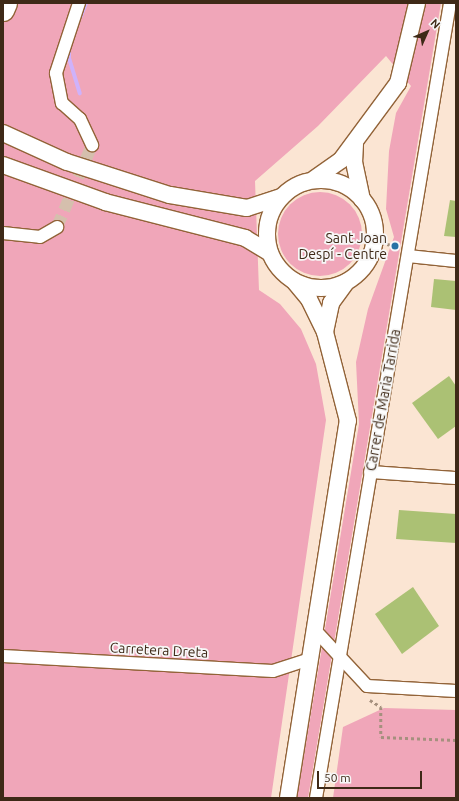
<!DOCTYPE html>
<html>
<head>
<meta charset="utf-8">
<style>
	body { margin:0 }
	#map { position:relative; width:459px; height:801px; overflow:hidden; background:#fbe5d3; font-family:Ubuntu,sans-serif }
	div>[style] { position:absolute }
	.green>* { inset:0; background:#f0a6b9 }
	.round { border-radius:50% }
	.stream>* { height:4px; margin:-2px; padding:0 2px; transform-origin:2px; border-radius:2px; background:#cfb2fb }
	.building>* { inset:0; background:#abc174 }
	.minor-tunnel>* { height:12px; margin-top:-6px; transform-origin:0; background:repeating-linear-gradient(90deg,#d5bfad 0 12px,transparent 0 18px) }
	.path>* { height:2.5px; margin-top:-1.25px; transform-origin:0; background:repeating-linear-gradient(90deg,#a5907e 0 3px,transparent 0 6px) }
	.roads { filter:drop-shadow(1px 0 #926338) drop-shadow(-1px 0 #926338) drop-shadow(0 1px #926338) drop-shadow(0 -1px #926338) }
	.minor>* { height:12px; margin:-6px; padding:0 6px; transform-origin:6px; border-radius:6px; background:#fff }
	.secondary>* { height:16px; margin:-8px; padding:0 8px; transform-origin:8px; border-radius:8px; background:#fff }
	.secondary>.ring { margin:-8px; padding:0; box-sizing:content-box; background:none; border:16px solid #fff; border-radius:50% }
	.motorway>* { height:21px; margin:-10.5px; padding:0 10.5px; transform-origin:10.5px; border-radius:10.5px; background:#fff }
	.dots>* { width:11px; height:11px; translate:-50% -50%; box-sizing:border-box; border:2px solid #f7f7f7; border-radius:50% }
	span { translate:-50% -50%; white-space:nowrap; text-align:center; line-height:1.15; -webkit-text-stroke:3.5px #f7f7f7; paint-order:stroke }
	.poi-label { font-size:14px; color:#3e2917 }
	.right { translate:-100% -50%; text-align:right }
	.street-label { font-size:14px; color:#3e2917 }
	.frame { position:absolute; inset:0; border:4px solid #3e2917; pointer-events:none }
	.north { position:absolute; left:407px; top:12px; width:40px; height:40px; -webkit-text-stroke:3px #f7f7f7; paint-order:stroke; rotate:45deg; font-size:11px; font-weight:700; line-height:16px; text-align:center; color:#3e2917 }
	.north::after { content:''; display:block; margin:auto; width:14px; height:18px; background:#3e2917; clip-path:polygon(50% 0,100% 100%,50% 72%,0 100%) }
	.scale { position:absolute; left:317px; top:771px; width:105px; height:18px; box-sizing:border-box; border:2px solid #3e2917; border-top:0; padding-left:5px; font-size:12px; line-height:14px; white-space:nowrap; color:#3e2917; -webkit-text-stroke:3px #f7f7f7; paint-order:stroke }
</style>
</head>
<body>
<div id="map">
	<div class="green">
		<i style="clip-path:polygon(3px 3px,441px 3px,308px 798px,297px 798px,359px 424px,356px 362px,368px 309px,394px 237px,386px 209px,389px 151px,396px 113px,411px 86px,386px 56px,318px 126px,255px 181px,259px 290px,280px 304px,301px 329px,316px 364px,326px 420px,271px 798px,3px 798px)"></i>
		<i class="round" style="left:278px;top:192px;width:84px;height:84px"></i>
		<i style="clip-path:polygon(384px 708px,456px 710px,456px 798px,333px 798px,343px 727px)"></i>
	</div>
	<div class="stream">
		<i style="left:81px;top:16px;width:14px;rotate:-69deg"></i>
		<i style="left:69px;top:47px;width:11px;rotate:90deg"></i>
		<i style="left:69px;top:58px;width:37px;rotate:73deg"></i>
	</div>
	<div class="building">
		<i style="clip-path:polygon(450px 200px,456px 201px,456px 237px,444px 236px)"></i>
		<i style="clip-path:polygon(434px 279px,456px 281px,456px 310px,431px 307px)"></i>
		<i style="clip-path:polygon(449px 376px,456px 386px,456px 426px,438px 439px,412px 403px)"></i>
		<i style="clip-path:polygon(399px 510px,456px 514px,456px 543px,396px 539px)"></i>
		<i style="clip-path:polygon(413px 587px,439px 626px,402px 654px,375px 614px)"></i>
	</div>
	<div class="minor-tunnel">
		<i style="left:57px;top:227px;width:89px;rotate:-66.9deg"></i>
	</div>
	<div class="path">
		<i style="left:375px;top:242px;width:22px;rotate:10deg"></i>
		<i style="left:370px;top:700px;width:13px;rotate:32deg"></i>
		<i style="left:381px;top:707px;width:30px;rotate:90deg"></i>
		<i style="left:381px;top:737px;width:75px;rotate:2.3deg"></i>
	</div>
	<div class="roads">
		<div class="minor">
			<i style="left:79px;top:3px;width:74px;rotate:108.2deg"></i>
			<i style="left:56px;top:73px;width:31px;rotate:79deg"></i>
			<i style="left:62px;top:103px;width:24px;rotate:42deg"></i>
			<i style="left:80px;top:119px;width:29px;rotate:65deg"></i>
			<i style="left:3px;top:233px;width:37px;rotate:6deg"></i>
			<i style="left:40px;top:237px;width:20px;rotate:-30deg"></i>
			<i style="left:408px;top:256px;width:48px;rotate:5.9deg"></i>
			<i style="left:370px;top:472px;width:86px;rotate:4deg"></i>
			<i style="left:315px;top:630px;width:76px;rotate:47.1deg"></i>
			<i style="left:367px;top:686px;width:89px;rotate:3.2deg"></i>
			<i style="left:3px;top:656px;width:270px;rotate:3.2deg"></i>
			<i style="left:273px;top:671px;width:40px;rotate:-18deg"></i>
			<i style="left:316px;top:798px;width:806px;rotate:-80.43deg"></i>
		</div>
		<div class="secondary">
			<i style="left:3px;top:133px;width:70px;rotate:24.4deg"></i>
			<i style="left:67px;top:162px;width:108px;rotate:17.8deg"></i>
			<i style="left:170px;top:195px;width:78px;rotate:9.6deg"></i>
			<i style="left:247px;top:208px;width:36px;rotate:-18deg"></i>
			<i style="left:355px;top:144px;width:18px;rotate:93deg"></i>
			<i style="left:354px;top:162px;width:38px;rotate:78deg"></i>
			<i style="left:3px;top:165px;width:109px;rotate:19.9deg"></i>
			<i style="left:105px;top:202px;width:145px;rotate:14.4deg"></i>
			<i style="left:245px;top:238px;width:29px;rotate:31deg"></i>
			<i style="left:314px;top:179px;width:33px;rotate:-35deg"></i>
			<i style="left:341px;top:160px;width:96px;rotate:-53.5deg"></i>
			<i style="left:398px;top:83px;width:82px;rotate:-76.6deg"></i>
			<i class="ring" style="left:267px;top:180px;width:92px;height:92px"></i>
			<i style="left:325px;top:332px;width:30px;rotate:-78deg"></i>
			<i style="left:331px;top:303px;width:26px;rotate:-54deg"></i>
			<i style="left:288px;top:798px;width:382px;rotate:-81deg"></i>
			<i style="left:348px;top:421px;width:92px;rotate:-104.5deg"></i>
			<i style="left:325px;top:332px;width:37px;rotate:-116deg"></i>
			<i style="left:309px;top:299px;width:23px;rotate:-130deg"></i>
		</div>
		<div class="motorway">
			<i style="left:3px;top:10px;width:8px;rotate:-67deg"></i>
		</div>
	</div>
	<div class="dots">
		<i style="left:395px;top:246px;background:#2672a5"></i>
	</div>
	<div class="poi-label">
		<span class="right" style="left:387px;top:246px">Sant Joan<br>Despí - Centre</span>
	</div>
	<div class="street-label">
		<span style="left:383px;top:400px;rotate:-80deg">Carrer de Maria Tarrida</span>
		<span style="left:159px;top:650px;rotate:3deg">Carretera Dreta</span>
	</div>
	<div class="frame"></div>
	<div class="north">N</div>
	<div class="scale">50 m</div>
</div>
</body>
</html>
